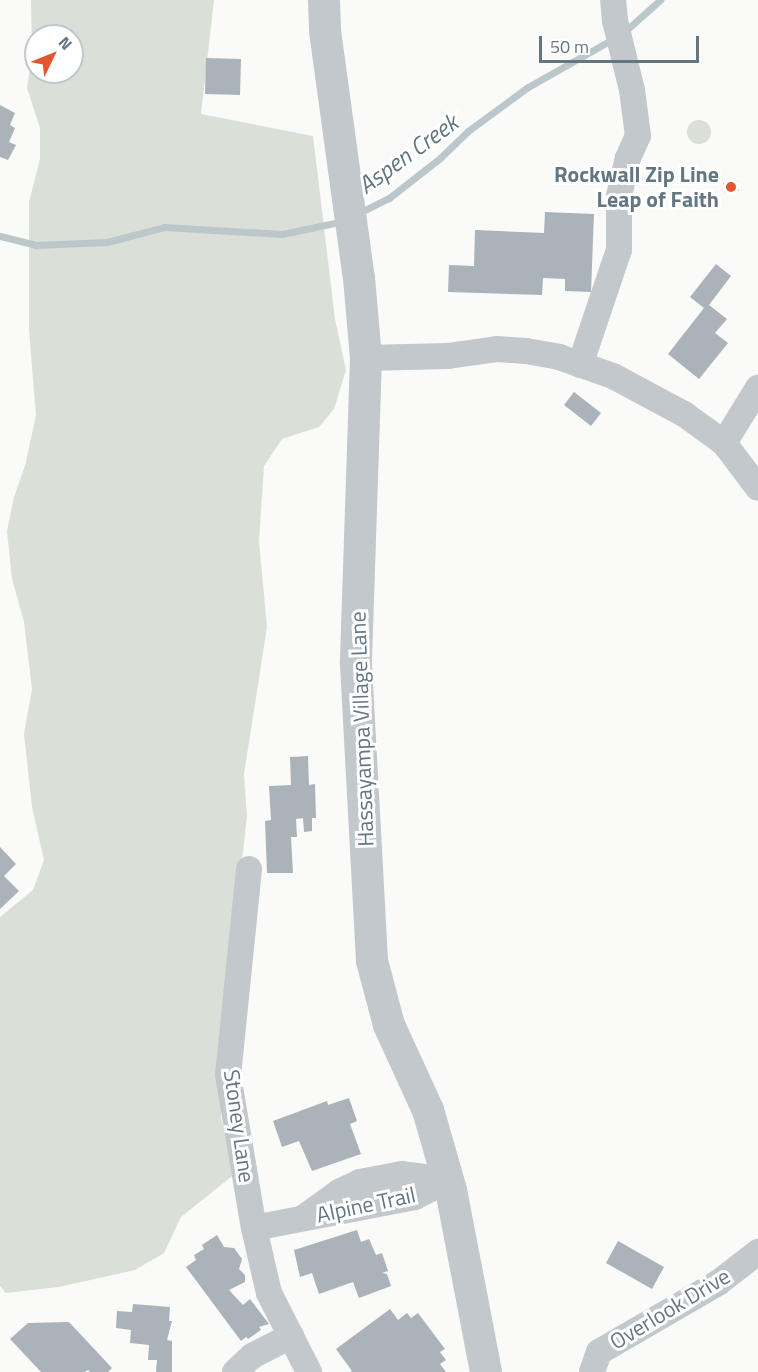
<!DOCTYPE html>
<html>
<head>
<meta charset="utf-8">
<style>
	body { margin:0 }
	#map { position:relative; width:758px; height:1372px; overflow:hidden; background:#fafaf8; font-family:"Titillium Web",sans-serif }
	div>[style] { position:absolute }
	.green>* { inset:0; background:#dadfd7 }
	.round { border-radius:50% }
	.stream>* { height:7px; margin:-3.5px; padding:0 3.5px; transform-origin:3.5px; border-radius:3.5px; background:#bbc7cb }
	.building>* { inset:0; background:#aab3b9 }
	.minor>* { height:26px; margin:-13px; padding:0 13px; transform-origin:13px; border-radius:13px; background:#c3c8cc }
	.tertiary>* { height:32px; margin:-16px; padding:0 16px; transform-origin:16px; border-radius:16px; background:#c3c8cc }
	.dots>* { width:16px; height:16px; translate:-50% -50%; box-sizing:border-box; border:3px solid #fff; border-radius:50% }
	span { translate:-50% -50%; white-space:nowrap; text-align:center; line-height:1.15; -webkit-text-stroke:6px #fff; paint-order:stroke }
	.poi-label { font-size:22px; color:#657683; font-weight:700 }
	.right { translate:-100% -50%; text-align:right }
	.street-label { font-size:22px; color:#657683 }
	.water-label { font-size:24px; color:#60757c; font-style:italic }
	.north { position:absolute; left:24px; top:24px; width:60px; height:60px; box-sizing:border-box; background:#fff; border:2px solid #c1c8cd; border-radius:50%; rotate:47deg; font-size:16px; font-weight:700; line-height:24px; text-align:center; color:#657683 }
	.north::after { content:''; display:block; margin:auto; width:21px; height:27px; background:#e4572e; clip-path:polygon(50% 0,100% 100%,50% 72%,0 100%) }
	.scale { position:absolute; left:539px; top:36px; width:160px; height:27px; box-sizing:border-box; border:3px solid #657683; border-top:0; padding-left:8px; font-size:18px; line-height:21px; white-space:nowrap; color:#657683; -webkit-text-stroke:4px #fff; paint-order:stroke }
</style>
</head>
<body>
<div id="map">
	<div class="green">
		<i style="clip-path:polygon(evenodd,31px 0,214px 0,201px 114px,313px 136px,335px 319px,346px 370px,334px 409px,319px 427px,282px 439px,264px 466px,259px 541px,267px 627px,244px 774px,247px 816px,221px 1050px,221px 1118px,236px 1173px,181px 1217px,164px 1253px,135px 1270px,59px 1287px,6px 1293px,0 1286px,0 917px,33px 890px,44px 860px,32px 807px,24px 734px,32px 689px,24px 622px,12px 579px,7px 531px,14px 497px,25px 466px,36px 415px,29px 330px,29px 202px,40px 159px,40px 128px,27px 88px,32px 56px,31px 0,36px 36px,72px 36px,72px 72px,36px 72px,36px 36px)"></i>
		<i class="round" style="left:687px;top:120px;width:24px;height:24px"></i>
	</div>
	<div class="stream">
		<i style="left:623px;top:33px;width:50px;rotate:-41.7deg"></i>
		<i style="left:359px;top:213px;width:34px;rotate:-27deg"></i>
		<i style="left:389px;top:198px;width:65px;rotate:-38.1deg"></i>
		<i style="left:440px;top:158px;width:39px;rotate:-44deg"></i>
		<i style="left:468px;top:131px;width:74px;rotate:-36.3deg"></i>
		<i style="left:528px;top:87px;width:98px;rotate:-29.5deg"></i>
		<i style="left:0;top:236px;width:36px;rotate:14deg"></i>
		<i style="left:35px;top:245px;width:72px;rotate:-2.4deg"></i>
		<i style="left:107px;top:242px;width:59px;rotate:-14.7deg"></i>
		<i style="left:164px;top:227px;width:118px;rotate:3.4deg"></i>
		<i style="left:282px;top:234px;width:63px;rotate:-11.8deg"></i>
	</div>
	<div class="building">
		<i style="clip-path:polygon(206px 58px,241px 59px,240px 95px,205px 94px)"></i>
		<i style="clip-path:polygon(0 105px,15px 113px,10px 125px,15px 128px,9px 142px,16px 145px,8px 160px,0 157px)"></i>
		<i style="clip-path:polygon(737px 181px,739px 191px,725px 193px,723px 183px)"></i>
		<i style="clip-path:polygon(545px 212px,594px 214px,591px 292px,565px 291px,565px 279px,543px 278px,542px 295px,448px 292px,449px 265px,474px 266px,475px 230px,544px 233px)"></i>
		<i style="clip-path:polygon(716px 264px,731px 276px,709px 305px,727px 319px,715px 333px,728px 343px,699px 379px,668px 354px,704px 308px,690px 297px)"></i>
		<i style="clip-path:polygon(574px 392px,601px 413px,591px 426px,564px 405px)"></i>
		<i style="clip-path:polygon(308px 756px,309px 785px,315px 784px,316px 818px,312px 818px,312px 831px,304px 832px,303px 818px,296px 819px,297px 837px,291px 837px,293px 873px,267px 873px,265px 821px,271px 820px,269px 786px,291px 785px,290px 757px)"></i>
		<i style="clip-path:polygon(0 847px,16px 864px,4px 876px,19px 891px,0 909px)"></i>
		<i style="clip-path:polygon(349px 1098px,357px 1121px,350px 1124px,361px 1154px,312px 1171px,299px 1141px,282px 1147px,273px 1121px,327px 1101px,328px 1105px)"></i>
		<i style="clip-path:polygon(357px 1230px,361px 1242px,369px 1239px,376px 1255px,382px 1253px,388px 1271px,382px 1273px,387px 1274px,391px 1286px,359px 1298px,353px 1282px,319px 1294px,312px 1273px,300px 1277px,294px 1250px)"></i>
		<i style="clip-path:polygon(217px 1235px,224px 1247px,234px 1248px,242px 1259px,239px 1269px,245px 1275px,245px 1282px,229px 1290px,243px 1305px,250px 1299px,269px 1324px,259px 1327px,261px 1330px,248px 1339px,246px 1337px,241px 1341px,186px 1267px,196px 1260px,194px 1255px,204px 1249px,202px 1245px)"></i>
		<i style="clip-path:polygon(618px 1241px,664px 1267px,652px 1289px,606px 1263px)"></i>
		<i style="clip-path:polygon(133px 1304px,170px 1307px,169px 1321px,172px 1321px,167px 1340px,172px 1341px,172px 1372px,156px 1372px,157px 1360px,148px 1360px,149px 1345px,130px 1343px,131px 1330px,116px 1328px,117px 1311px,132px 1312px)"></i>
		<i style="clip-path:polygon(390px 1309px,398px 1320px,407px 1313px,411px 1318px,418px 1313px,445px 1349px,440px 1352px,446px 1360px,440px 1364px,446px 1372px,350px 1372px,352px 1371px,336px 1349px)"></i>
		<i style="clip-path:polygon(69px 1322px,112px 1368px,108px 1372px,90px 1372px,88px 1370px,85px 1372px,41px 1372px,10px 1339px,28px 1323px)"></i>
	</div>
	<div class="minor">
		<i style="left:366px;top:358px;width:82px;rotate:-1.4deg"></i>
		<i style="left:448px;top:356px;width:49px;rotate:-8.1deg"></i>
		<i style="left:497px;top:349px;width:29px;rotate:4deg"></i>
		<i style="left:526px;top:351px;width:34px;rotate:10deg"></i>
		<i style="left:559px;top:357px;width:57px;rotate:19.4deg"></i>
		<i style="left:613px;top:376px;width:81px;rotate:28.2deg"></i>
		<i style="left:684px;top:414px;width:49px;rotate:35.9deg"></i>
		<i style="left:724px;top:443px;width:56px;rotate:52.9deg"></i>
		<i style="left:580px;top:365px;width:121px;rotate:-71.3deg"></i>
		<i style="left:619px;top:250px;width:54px;rotate:-90deg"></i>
		<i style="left:619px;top:196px;width:39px;rotate:-77deg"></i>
		<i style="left:628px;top:158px;width:24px;rotate:-66deg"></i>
		<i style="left:638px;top:136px;width:46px;rotate:-97.4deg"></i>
		<i style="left:632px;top:90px;width:71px;rotate:-103.8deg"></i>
		<i style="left:615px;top:21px;width:21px;rotate:-95deg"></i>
		<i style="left:724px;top:443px;width:65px;rotate:-58.3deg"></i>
		<i style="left:249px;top:869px;width:207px;rotate:95.8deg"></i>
		<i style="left:228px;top:1075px;width:155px;rotate:80.4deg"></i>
		<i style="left:254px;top:1228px;width:67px;rotate:77deg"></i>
		<i style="left:269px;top:1293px;width:89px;rotate:63.1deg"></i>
		<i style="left:254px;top:1228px;width:164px;rotate:-10.9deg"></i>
		<i style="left:415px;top:1197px;width:37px;rotate:-27deg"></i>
		<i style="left:448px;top:1180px;width:46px;rotate:-172.6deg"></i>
		<i style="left:402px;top:1174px;width:43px;rotate:169.2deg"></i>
		<i style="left:360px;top:1182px;width:23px;rotate:155deg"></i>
		<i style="left:339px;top:1192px;width:44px;rotate:144.2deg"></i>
		<i style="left:235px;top:1372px;width:23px;rotate:-43deg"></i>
		<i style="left:252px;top:1356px;width:44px;rotate:-27.1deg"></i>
		<i style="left:592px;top:1372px;width:21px;rotate:-71deg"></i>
		<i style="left:599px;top:1352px;width:138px;rotate:-30.1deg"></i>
		<i style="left:718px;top:1283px;width:51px;rotate:-37.8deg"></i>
	</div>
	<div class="tertiary">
		<i style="left:324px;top:0;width:31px;rotate:88deg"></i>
		<i style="left:325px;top:31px;width:249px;rotate:82.2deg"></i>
		<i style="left:359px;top:278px;width:80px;rotate:85deg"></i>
		<i style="left:366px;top:358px;width:307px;rotate:91.9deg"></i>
		<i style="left:356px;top:665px;width:296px;rotate:86.9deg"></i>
		<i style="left:372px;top:961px;width:66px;rotate:75.1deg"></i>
		<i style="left:389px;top:1025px;width:94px;rotate:65.4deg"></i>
		<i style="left:428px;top:1110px;width:83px;rotate:74deg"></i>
		<i style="left:451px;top:1190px;width:185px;rotate:79.1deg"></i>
	</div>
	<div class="dots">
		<i style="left:731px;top:187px;background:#e4572e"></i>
	</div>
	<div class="poi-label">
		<span class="right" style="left:719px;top:187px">Rockwall Zip Line<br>Leap of Faith</span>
	</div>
	<div class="street-label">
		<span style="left:362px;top:729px;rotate:-92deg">Hassayampa Village Lane</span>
		<span style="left:239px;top:1126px;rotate:82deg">Stoney Lane</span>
		<span style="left:366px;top:1205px;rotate:-12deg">Alpine Trail</span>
		<span style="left:670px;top:1309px;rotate:-31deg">Overlook Drive</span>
	</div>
	<div class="water-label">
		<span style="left:408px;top:154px;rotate:-36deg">Aspen Creek</span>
	</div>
	<div class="north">N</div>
	<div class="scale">50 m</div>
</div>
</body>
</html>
